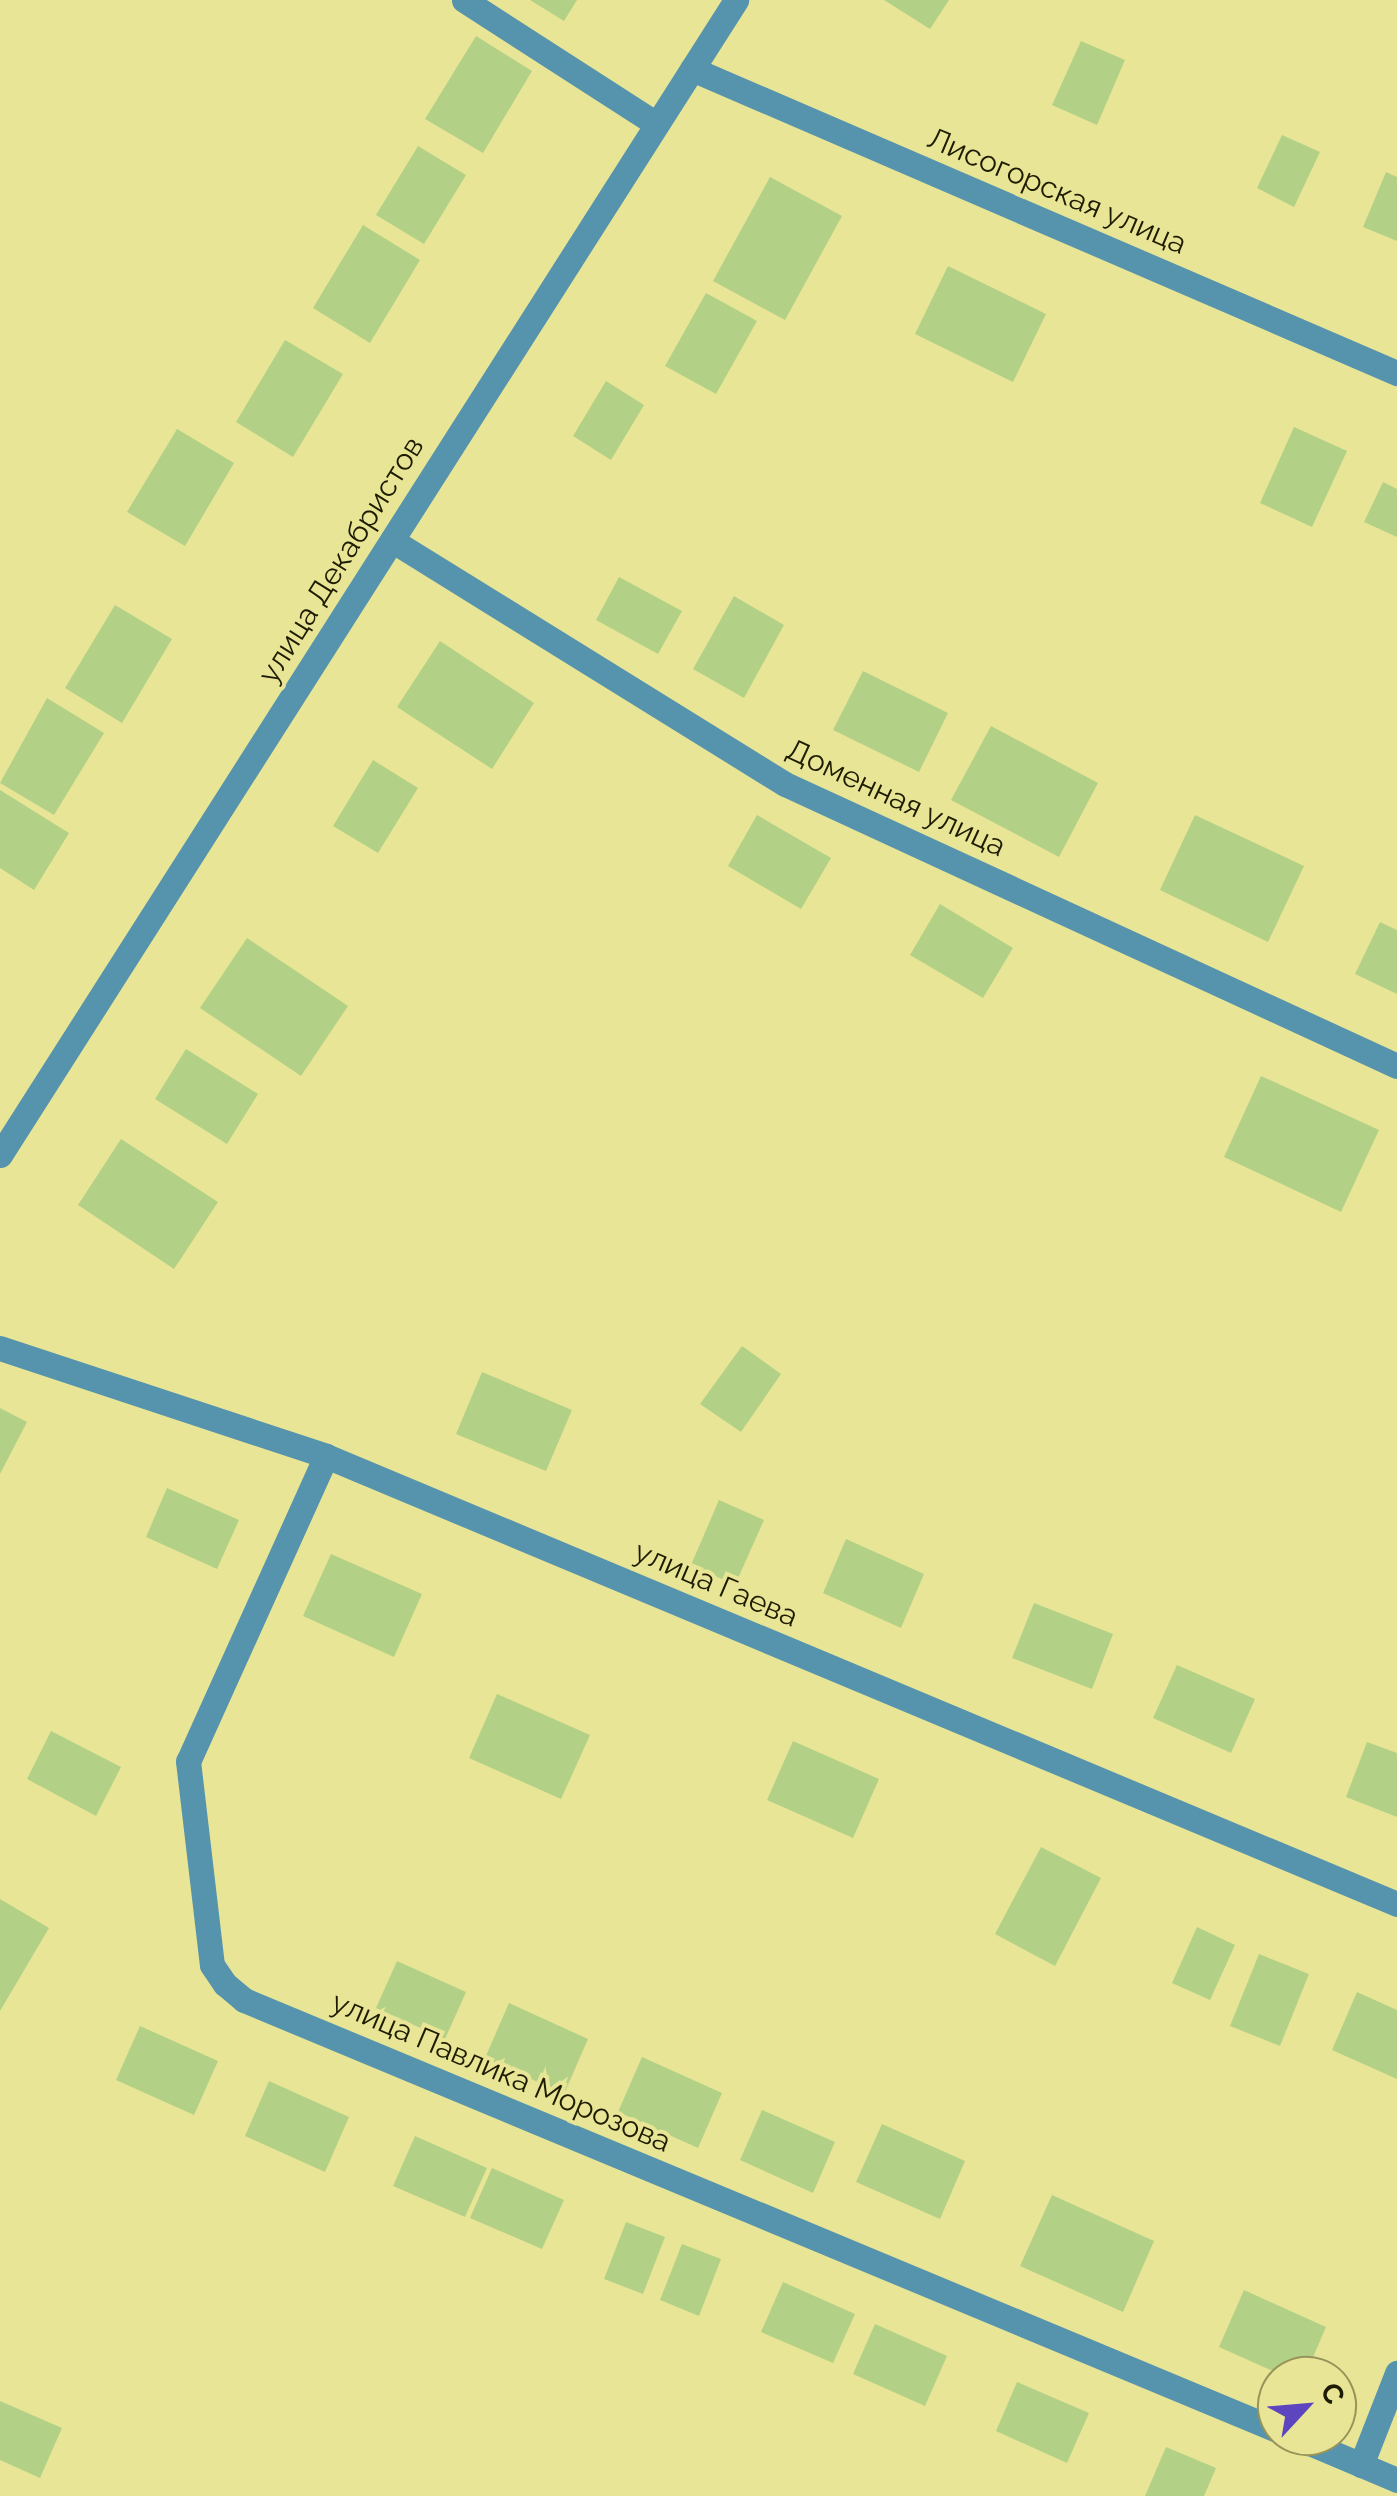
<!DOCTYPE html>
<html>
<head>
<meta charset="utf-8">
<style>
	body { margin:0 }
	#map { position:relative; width:1397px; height:2496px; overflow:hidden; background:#e8e596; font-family:Raleway,sans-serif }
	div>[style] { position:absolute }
	.building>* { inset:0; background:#b3d186 }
	.minor>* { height:25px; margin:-12.5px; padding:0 12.5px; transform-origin:12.5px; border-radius:12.5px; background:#5694ad }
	span { translate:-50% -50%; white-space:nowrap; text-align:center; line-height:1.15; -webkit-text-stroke:8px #e8e596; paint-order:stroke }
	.street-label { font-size:30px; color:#1d1b00 }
	.north { position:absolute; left:1257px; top:2356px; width:100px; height:100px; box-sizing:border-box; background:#e8e596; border:2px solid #97945a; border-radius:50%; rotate:64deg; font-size:28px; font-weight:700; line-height:40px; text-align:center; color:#1d1b00 }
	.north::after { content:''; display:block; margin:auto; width:35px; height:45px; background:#5c45be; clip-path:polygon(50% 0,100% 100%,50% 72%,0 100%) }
</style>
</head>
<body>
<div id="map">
	<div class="building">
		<i style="clip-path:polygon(530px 0,577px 0,564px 21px)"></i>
		<i style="clip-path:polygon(884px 0,949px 0,930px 29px)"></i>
		<i style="clip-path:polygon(476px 36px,532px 71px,483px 153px,425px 119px)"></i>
		<i style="clip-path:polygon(1081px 41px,1125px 60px,1097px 125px,1052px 105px)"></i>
		<i style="clip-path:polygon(1282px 135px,1320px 152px,1294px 207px,1257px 188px)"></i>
		<i style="clip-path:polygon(418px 146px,466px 175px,424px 244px,376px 215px)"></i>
		<i style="clip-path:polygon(1386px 172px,1397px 177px,1397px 241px,1363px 227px)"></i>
		<i style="clip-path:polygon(770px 177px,842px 216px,785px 320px,713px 281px)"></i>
		<i style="clip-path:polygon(363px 225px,420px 260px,370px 343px,313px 308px)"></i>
		<i style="clip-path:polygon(948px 266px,1046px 314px,1013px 382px,915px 334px)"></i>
		<i style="clip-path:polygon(706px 293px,757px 321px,716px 394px,665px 366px)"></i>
		<i style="clip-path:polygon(285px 340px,343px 374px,293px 457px,236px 422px)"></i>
		<i style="clip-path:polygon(606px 381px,644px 405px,611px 460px,573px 436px)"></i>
		<i style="clip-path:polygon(1294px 427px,1347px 451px,1312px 527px,1260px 503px)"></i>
		<i style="clip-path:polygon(177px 429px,234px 463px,185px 546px,127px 512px)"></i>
		<i style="clip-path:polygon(1383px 482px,1397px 489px,1397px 537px,1364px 522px)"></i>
		<i style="clip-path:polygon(619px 577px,682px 611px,658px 654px,596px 620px)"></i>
		<i style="clip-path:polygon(734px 596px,784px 625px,744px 698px,693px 669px)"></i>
		<i style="clip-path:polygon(115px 605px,172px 639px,122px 723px,65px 688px)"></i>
		<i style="clip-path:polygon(440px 641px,534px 703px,492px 769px,397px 707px)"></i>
		<i style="clip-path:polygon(863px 671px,948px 713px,919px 772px,833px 730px)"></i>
		<i style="clip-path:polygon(47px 698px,104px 733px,54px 815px,0 783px)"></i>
		<i style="clip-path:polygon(991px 726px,1098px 783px,1059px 857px,951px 800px)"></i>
		<i style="clip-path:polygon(373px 760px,418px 788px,378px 853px,333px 826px)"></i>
		<i style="clip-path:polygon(0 790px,69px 833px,34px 890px,0 868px)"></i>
		<i style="clip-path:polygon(757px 815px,831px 858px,801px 909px,728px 866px)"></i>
		<i style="clip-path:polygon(1195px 815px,1304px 866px,1268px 942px,1160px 890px)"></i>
		<i style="clip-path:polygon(940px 904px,1013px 948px,983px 998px,910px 955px)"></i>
		<i style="clip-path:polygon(1380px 922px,1397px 930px,1397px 994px,1355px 974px)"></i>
		<i style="clip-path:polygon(247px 938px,348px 1006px,301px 1076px,200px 1008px)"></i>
		<i style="clip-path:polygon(186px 1049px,258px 1094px,227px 1144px,155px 1099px)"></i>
		<i style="clip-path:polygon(1261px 1076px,1379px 1130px,1341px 1212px,1224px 1157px)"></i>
		<i style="clip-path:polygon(121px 1139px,218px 1202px,174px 1269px,78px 1205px)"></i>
		<i style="clip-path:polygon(742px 1346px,781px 1374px,741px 1432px,700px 1404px)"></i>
		<i style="clip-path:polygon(482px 1372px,572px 1410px,546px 1471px,456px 1434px)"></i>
		<i style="clip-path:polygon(0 1408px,27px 1422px,0 1474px)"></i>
		<i style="clip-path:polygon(167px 1488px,239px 1520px,217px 1569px,146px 1537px)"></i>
		<i style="clip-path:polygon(719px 1500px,764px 1520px,735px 1585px,691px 1565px)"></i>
		<i style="clip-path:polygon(846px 1539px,924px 1574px,901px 1628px,823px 1593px)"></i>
		<i style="clip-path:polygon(331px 1554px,422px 1594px,394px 1657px,303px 1616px)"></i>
		<i style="clip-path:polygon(1034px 1603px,1113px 1634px,1092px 1689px,1012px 1658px)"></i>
		<i style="clip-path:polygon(1177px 1665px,1255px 1699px,1231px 1753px,1153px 1718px)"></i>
		<i style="clip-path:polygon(497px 1694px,590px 1735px,561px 1799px,469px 1758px)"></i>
		<i style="clip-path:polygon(51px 1731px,121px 1767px,96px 1816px,27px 1779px)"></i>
		<i style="clip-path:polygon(793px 1741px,879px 1779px,853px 1838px,767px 1800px)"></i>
		<i style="clip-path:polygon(1367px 1742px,1397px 1753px,1397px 1817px,1346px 1797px)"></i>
		<i style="clip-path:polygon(1041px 1847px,1101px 1878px,1055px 1966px,995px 1934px)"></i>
		<i style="clip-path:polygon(0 1899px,49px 1928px,0 2011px)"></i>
		<i style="clip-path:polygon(1197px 1927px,1235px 1945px,1210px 2000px,1172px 1983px)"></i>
		<i style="clip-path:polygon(1259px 1954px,1309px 1974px,1280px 2046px,1230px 2026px)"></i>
		<i style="clip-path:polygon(397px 1961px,466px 1992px,445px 2039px,376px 2008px)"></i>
		<i style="clip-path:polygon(1357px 1992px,1397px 2010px,1397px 2079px,1332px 2050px)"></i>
		<i style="clip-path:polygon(509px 2003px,588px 2039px,564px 2094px,485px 2058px)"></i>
		<i style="clip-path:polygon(140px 2026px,218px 2061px,194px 2115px,116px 2080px)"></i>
		<i style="clip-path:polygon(642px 2057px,722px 2093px,698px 2148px,618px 2112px)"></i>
		<i style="clip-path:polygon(269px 2081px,349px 2117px,325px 2172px,245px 2136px)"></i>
		<i style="clip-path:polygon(762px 2110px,835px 2142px,813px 2193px,740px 2160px)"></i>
		<i style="clip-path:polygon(882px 2124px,965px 2161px,940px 2219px,856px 2182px)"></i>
		<i style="clip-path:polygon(415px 2136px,487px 2168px,465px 2217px,393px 2186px)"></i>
		<i style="clip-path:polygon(492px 2168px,564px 2200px,542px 2249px,470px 2218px)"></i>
		<i style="clip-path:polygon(1052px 2195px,1154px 2241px,1123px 2312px,1020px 2266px)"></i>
		<i style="clip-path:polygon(626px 2222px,665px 2237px,643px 2294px,604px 2279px)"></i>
		<i style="clip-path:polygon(682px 2244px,721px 2259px,699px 2316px,660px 2300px)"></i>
		<i style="clip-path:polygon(783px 2282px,855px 2314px,833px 2363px,761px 2332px)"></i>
		<i style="clip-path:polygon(1244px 2290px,1326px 2327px,1305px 2376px,1284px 2376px,1219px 2347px)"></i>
		<i style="clip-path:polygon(875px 2324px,947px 2356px,925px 2406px,853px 2374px)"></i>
		<i style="clip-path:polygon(1017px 2382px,1089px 2413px,1067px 2463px,996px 2431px)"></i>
		<i style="clip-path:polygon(0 2401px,62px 2428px,40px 2478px,0 2460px)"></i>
		<i style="clip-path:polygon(1166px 2447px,1216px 2468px,1204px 2496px,1145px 2496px)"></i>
	</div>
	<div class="minor">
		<i style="left:464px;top:0;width:227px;rotate:32.8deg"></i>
		<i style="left:692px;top:69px;width:768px;rotate:23.33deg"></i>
		<i style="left:393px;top:541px;width:461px;rotate:31.8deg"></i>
		<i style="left:785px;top:784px;width:674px;rotate:24.74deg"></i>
		<i style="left:0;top:1155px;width:1370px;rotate:-57.49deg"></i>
		<i style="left:0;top:1348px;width:343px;rotate:18.3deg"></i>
		<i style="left:326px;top:1456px;width:1161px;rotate:22.7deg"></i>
		<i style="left:326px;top:1456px;width:335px;rotate:114.3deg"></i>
		<i style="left:188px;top:1761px;width:205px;rotate:83.3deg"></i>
		<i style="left:212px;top:1965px;width:23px;rotate:56deg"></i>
		<i style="left:225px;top:1984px;width:25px;rotate:40deg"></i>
		<i style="left:244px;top:2000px;width:1119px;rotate:22.6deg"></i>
		<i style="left:1293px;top:2436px;width:113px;rotate:22.9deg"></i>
		<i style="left:1361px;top:2465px;width:99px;rotate:-68.6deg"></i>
	</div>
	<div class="street-label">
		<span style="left:1057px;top:191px;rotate:23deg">Лисогорская улица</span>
		<span style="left:341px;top:560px;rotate:-58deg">улица Декабристов</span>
		<span style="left:896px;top:798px;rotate:25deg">Доменная улица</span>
		<span style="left:716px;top:1584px;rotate:23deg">улица Гаева</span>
		<span style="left:501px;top:2072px;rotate:23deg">улица Павлика Морозова</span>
	</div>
	<div class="north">С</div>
</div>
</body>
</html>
